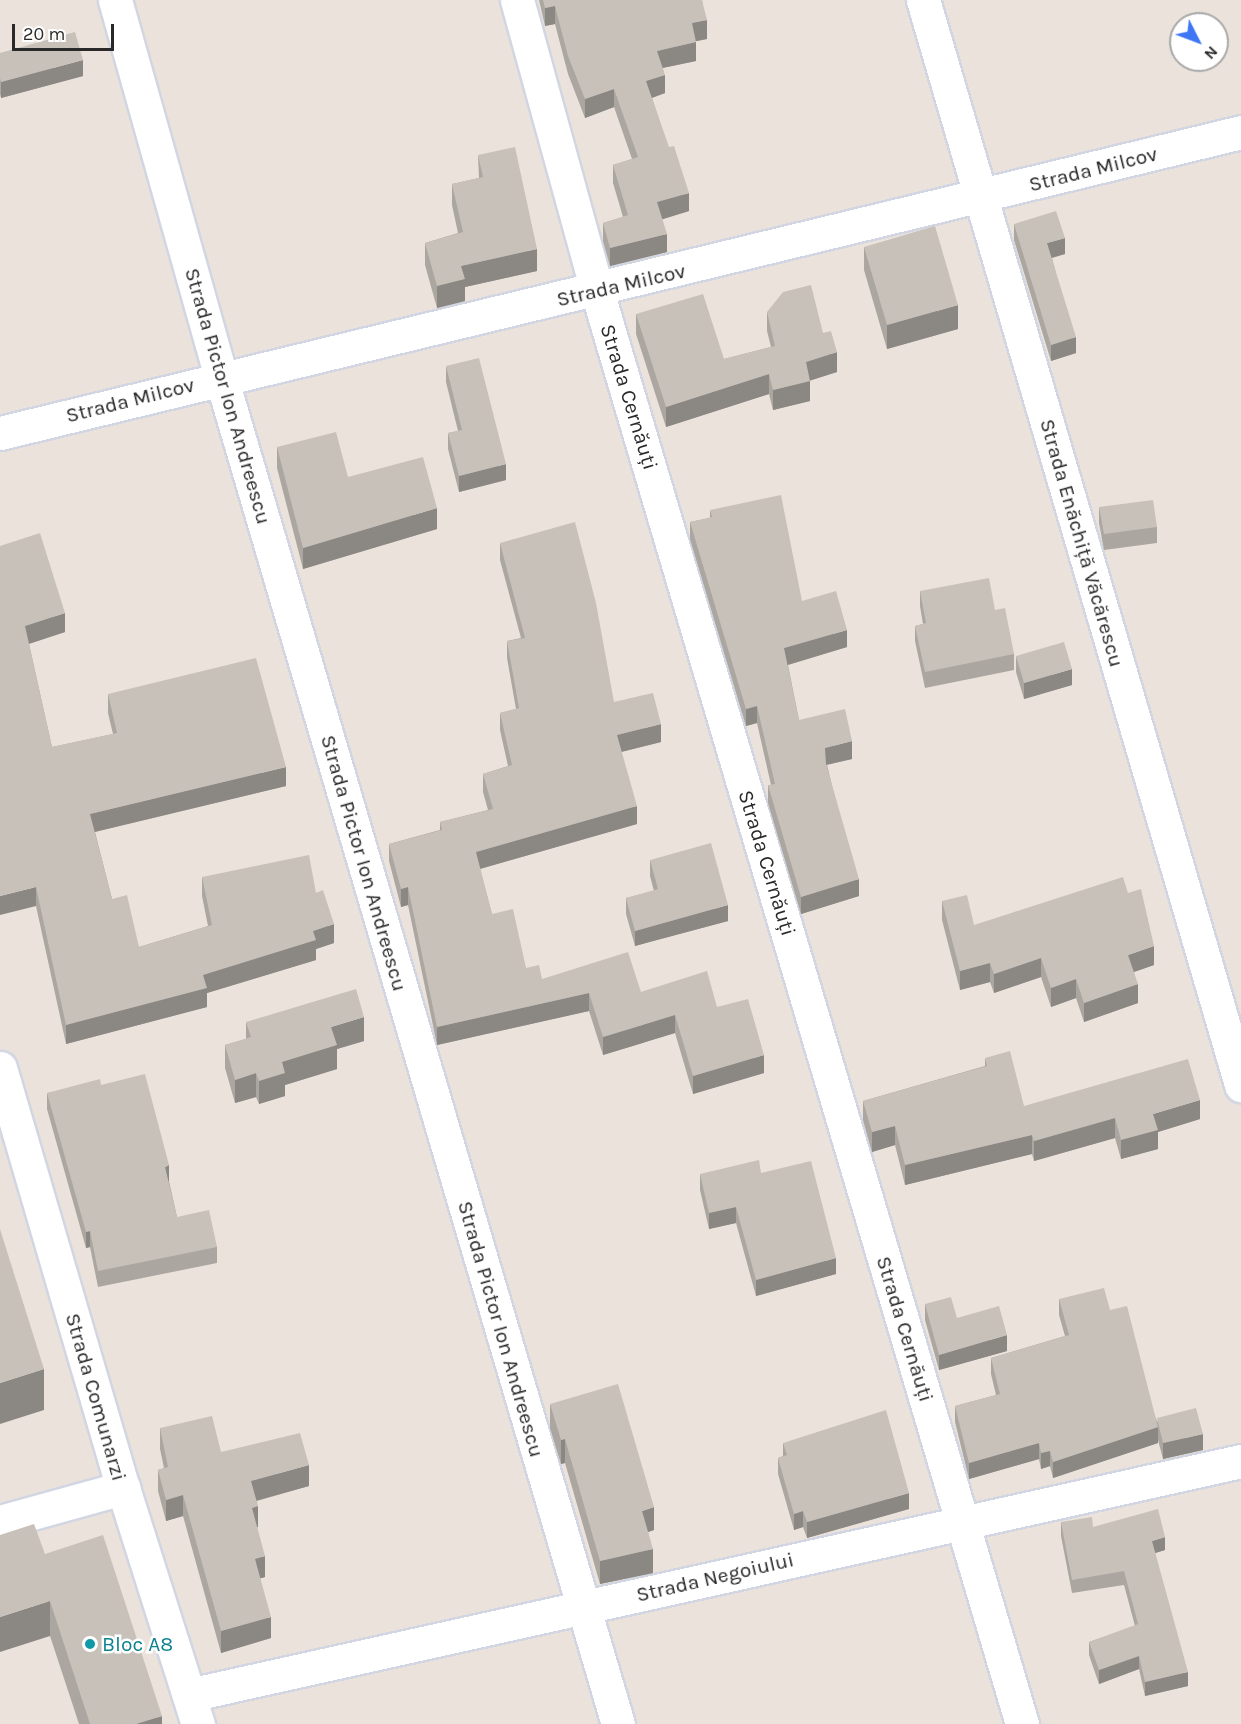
<!DOCTYPE html>
<html>
<head>
<meta charset="utf-8">
<style>
	body { margin:0 }
	#map { position:relative; width:1241px; height:1724px; overflow:hidden; background:#ebe3db; font-family:Karla,sans-serif }
	div>[style] { position:absolute }
	.roads { filter:drop-shadow(2px 0 #d1d6e2) drop-shadow(-2px 0 #d1d6e2) drop-shadow(0 2px #d1d6e2) drop-shadow(0 -2px #d1d6e2) }
	.street>* { height:33px; margin:-16.5px; padding:0 16.5px; transform-origin:16.5px; border-radius:16.5px; background:#fff }
	.wall>* { inset:0; background:#aba6a0 }
	.shaded-wall>* { inset:0; background:#8b8782 }
	.building>* { inset:0; background:#c7c1ba }
	.dots>* { width:16px; height:16px; translate:-50% -50%; box-sizing:border-box; border:3px solid #fff; border-radius:50% }
	span { translate:-50% -50%; white-space:nowrap; text-align:center; line-height:1.15; -webkit-text-stroke:5px #fff; paint-order:stroke }
	.street-label { font-size:21px; color:#292929 }
	.culture-label { font-size:21px; color:#0d838f }
	.left { translate:0 -50%; text-align:left }
	.north { position:absolute; left:1169px; top:12px; width:60px; height:60px; box-sizing:border-box; background:#fff; border:2px solid #a9a9a9; border-radius:50%; rotate:132deg; font-size:16px; font-weight:700; line-height:24px; text-align:center; color:#292929 }
	.north::after { content:''; display:block; margin:auto; width:21px; height:27px; background:#3e76f5; clip-path:polygon(50% 0,100% 100%,50% 72%,0 100%) }
	.scale { position:absolute; left:12px; top:24px; width:102px; height:27px; box-sizing:border-box; border:3px solid #292929; border-top:0; padding-left:8px; font-size:18px; line-height:21px; white-space:nowrap; color:#292929; -webkit-text-stroke:4px #fff; paint-order:stroke }
</style>
</head>
<body>
<div id="map">
	<div class="roads">
		<div class="street">
			<i style="left:115px;top:0;width:392px;rotate:74.3deg"></i>
			<i style="left:221px;top:377px;width:1404px;rotate:73.58deg"></i>
			<i style="left:517px;top:0;width:302px;rotate:74.6deg"></i>
			<i style="left:597px;top:291px;width:1495px;rotate:73.48deg"></i>
			<i style="left:923px;top:0;width:1131px;rotate:73.66deg"></i>
			<i style="left:0;top:433px;width:1277px;rotate:-13.63deg"></i>
			<i style="left:0;top:1068px;width:438px;rotate:73.7deg"></i>
			<i style="left:123px;top:1488px;width:248px;rotate:72.4deg"></i>
			<i style="left:0;top:1522px;width:128px;rotate:-15.5deg"></i>
			<i style="left:189px;top:1695px;width:1078px;rotate:-12.54deg"></i>
		</div>
	</div>
	<div class="wall">
		<i style="clip-path:polygon(539px 0,702px 0,707px 39px,696px 41px,696px 61px,663px 68px,665px 93px,652px 98px,689px 211px,662px 219px,667px 252px,610px 266px,603px 241px,603px 223px,623px 217px,613px 183px,613px 165px,632px 159px,614px 107px,585px 118px,568px 74px,555px 24px,545px 26px)"></i>
		<i style="clip-path:polygon(0 53px,83px 76px,1px 98px,0 94px)"></i>
		<i style="clip-path:polygon(478px 155px,537px 271px,465px 287px,465px 301px,437px 308px,425px 265px,425px 243px,458px 233px,452px 205px,452px 184px,479px 178px)"></i>
		<i style="clip-path:polygon(1014px 224px,1065px 254px,1052px 258px,1076px 353px,1051px 361px,1014px 240px)"></i>
		<i style="clip-path:polygon(864px 247px,958px 329px,887px 349px,864px 270px)"></i>
		<i style="clip-path:polygon(767px 312px,823px 333px,837px 372px,810px 380px,810px 401px,773px 410px,769px 394px,666px 427px,636px 334px,636px 314px,724px 359px,771px 347px,767px 331px)"></i>
		<i style="clip-path:polygon(446px 366px,506px 480px,459px 492px,448px 449px,448px 433px,458px 431px,446px 382px)"></i>
		<i style="clip-path:polygon(277px 447px,348px 477px,437px 529px,303px 569px,277px 468px)"></i>
		<i style="clip-path:polygon(1099px 507px,1157px 527px,1157px 543px,1104px 550px,1099px 523px)"></i>
		<i style="clip-path:polygon(710px 510px,802px 601px,847px 647px,788px 665px,799px 720px,852px 759px,827px 765px,859px 896px,801px 914px,768px 803px,768px 785px,771px 785px,757px 723px,746px 726px,690px 539px,690px 522px,710px 518px)"></i>
		<i style="clip-path:polygon(500px 543px,614px 702px,661px 742px,621px 752px,637px 824px,480px 869px,492px 914px,526px 968px,542px 979px,641px 992px,717px 1007px,764px 1073px,693px 1094px,675px 1033px,603px 1055px,589px 1011px,437px 1045px,408px 905px,401px 907px,389px 861px,389px 844px,440px 830px,440px 822px,488px 810px,483px 792px,483px 774px,508px 766px,500px 730px,500px 713px,516px 709px,507px 658px,507px 641px,521px 638px,500px 560px)"></i>
		<i style="clip-path:polygon(0 546px,65px 632px,29px 644px,52px 747px,113px 734px,108px 713px,108px 694px,286px 786px,95px 832px,112px 899px,139px 947px,208px 926px,202px 896px,202px 877px,316px 893px,334px 943px,316px 949px,316px 960px,207px 993px,207px 1007px,66px 1044px,36px 906px)"></i>
		<i style="clip-path:polygon(920px 591px,995px 610px,1014px 654px,1014px 670px,925px 688px,915px 641px,915px 626px,923px 624px,920px 606px)"></i>
		<i style="clip-path:polygon(1016px 656px,1072px 685px,1024px 699px,1016px 672px)"></i>
		<i style="clip-path:polygon(650px 860px,728px 921px,635px 946px,626px 914px,626px 898px,654px 891px,650px 876px)"></i>
		<i style="clip-path:polygon(942px 901px,974px 925px,1154px 965px,1134px 972px,1138px 1003px,1084px 1022px,1076px 998px,1051px 1007px,1041px 977px,994px 993px,990px 982px,960px 990px,942px 920px)"></i>
		<i style="clip-path:polygon(246px 1022px,364px 1041px,337px 1049px,337px 1069px,285px 1085px,285px 1096px,259px 1104px,256px 1097px,235px 1103px,225px 1068px,225px 1045px,246px 1039px)"></i>
		<i style="clip-path:polygon(985px 1058px,1024px 1106px,1200px 1119px,1158px 1132px,1158px 1149px,1121px 1159px,1115px 1138px,1034px 1161px,1032px 1154px,905px 1185px,895px 1145px,872px 1152px,863px 1120px,863px 1101px,985px 1066px)"></i>
		<i style="clip-path:polygon(101px 1085px,169px 1181px,177px 1217px,217px 1247px,217px 1263px,98px 1287px,90px 1247px,86px 1248px,47px 1109px,47px 1093px)"></i>
		<i style="clip-path:polygon(761px 1173px,836px 1274px,756px 1296px,736px 1223px,709px 1229px,700px 1190px,700px 1174px)"></i>
		<i style="clip-path:polygon(1059px 1299px,1110px 1310px,1157px 1421px,1203px 1450px,1163px 1459px,1158px 1440px,1158px 1443px,1053px 1478px,1050px 1466px,1041px 1469px,1039px 1459px,969px 1479px,955px 1422px,955px 1406px,996px 1395px,991px 1374px,991px 1358px,1065px 1336px,1059px 1315px)"></i>
		<i style="clip-path:polygon(925px 1304px,957px 1318px,1007px 1351px,939px 1370px,925px 1320px)"></i>
		<i style="clip-path:polygon(550px 1404px,654px 1530px,648px 1532px,653px 1573px,600px 1584px,565px 1463px,561px 1464px,550px 1428px)"></i>
		<i style="clip-path:polygon(160px 1428px,309px 1486px,257px 1501px,258px 1527px,257px 1527px,265px 1577px,260px 1578px,271px 1638px,221px 1653px,183px 1516px,166px 1521px,158px 1491px,158px 1470px,164px 1468px,160px 1449px)"></i>
		<i style="clip-path:polygon(783px 1443px,909px 1509px,807px 1538px,803px 1527px,794px 1530px,778px 1474px,778px 1458px,783px 1456px)"></i>
		<i style="clip-path:polygon(1061px 1522px,1093px 1527px,1165px 1550px,1155px 1553px,1188px 1686px,1145px 1696px,1139px 1669px,1099px 1684px,1089px 1655px,1089px 1642px,1135px 1626px,1124px 1585px,1072px 1593px,1061px 1536px)"></i>
		<i style="clip-path:polygon(45px 1554px,162px 1724px,79px 1724px,50px 1636px)"></i>
	</div>
	<div class="shaded-wall">
		<i style="clip-path:polygon(555px 6px,555px 24px,545px 26px,545px 8px)"></i>
		<i style="clip-path:polygon(707px 20px,707px 39px,692px 42px,692px 23px)"></i>
		<i style="clip-path:polygon(696px 42px,696px 61px,657px 69px,657px 51px)"></i>
		<i style="clip-path:polygon(83px 60px,83px 76px,1px 98px,1px 82px)"></i>
		<i style="clip-path:polygon(665px 75px,665px 93px,646px 100px,646px 81px)"></i>
		<i style="clip-path:polygon(614px 89px,614px 107px,585px 118px,585px 99px)"></i>
		<i style="clip-path:polygon(689px 193px,689px 211px,657px 221px,657px 202px)"></i>
		<i style="clip-path:polygon(667px 234px,667px 252px,610px 266px,610px 248px)"></i>
		<i style="clip-path:polygon(1065px 238px,1065px 254px,1047px 259px,1047px 243px)"></i>
		<i style="clip-path:polygon(537px 249px,537px 271px,465px 287px,465px 301px,437px 308px,437px 286px,461px 266px)"></i>
		<i style="clip-path:polygon(958px 305px,958px 329px,887px 349px,887px 325px)"></i>
		<i style="clip-path:polygon(1076px 337px,1076px 353px,1051px 361px,1051px 345px)"></i>
		<i style="clip-path:polygon(837px 352px,837px 372px,806px 382px,806px 362px)"></i>
		<i style="clip-path:polygon(769px 374px,769px 394px,666px 427px,666px 407px)"></i>
		<i style="clip-path:polygon(810px 381px,810px 401px,773px 410px,773px 390px)"></i>
		<i style="clip-path:polygon(506px 464px,506px 480px,459px 492px,459px 476px)"></i>
		<i style="clip-path:polygon(437px 508px,437px 529px,303px 569px,303px 548px)"></i>
		<i style="clip-path:polygon(65px 613px,65px 632px,25px 645px,25px 626px)"></i>
		<i style="clip-path:polygon(847px 630px,847px 647px,784px 666px,784px 648px)"></i>
		<i style="clip-path:polygon(1072px 669px,1072px 685px,1024px 699px,1024px 683px)"></i>
		<i style="clip-path:polygon(757px 706px,757px 723px,746px 726px,746px 709px)"></i>
		<i style="clip-path:polygon(661px 724px,661px 742px,617px 753px,617px 735px)"></i>
		<i style="clip-path:polygon(852px 741px,852px 759px,825px 765px,825px 748px)"></i>
		<i style="clip-path:polygon(286px 767px,286px 786px,90px 833px,90px 814px)"></i>
		<i style="clip-path:polygon(637px 806px,637px 824px,476px 870px,476px 852px)"></i>
		<i style="clip-path:polygon(859px 879px,859px 896px,801px 914px,801px 897px)"></i>
		<i style="clip-path:polygon(36px 887px,36px 906px,0 915px,0 896px)"></i>
		<i style="clip-path:polygon(408px 887px,408px 905px,401px 907px,401px 889px)"></i>
		<i style="clip-path:polygon(728px 905px,728px 921px,635px 946px,635px 931px)"></i>
		<i style="clip-path:polygon(334px 924px,334px 943px,316px 949px,316px 960px,207px 993px,207px 1007px,66px 1044px,66px 1025px,203px 975px,313px 931px)"></i>
		<i style="clip-path:polygon(1154px 946px,1154px 965px,1128px 974px,1128px 955px)"></i>
		<i style="clip-path:polygon(1041px 958px,1041px 977px,994px 993px,994px 974px)"></i>
		<i style="clip-path:polygon(990px 963px,990px 982px,960px 990px,960px 971px)"></i>
		<i style="clip-path:polygon(1076px 979px,1076px 998px,1051px 1007px,1051px 988px)"></i>
		<i style="clip-path:polygon(1138px 984px,1138px 1003px,1084px 1022px,1084px 1003px)"></i>
		<i style="clip-path:polygon(589px 993px,589px 1011px,437px 1045px,437px 1027px)"></i>
		<i style="clip-path:polygon(675px 1015px,675px 1033px,603px 1055px,603px 1037px)"></i>
		<i style="clip-path:polygon(364px 1017px,364px 1041px,337px 1049px,337px 1069px,285px 1085px,285px 1096px,259px 1104px,259px 1081px,282px 1062px,331px 1027px)"></i>
		<i style="clip-path:polygon(764px 1055px,764px 1073px,693px 1094px,693px 1076px)"></i>
		<i style="clip-path:polygon(256px 1073px,256px 1097px,235px 1103px,235px 1080px)"></i>
		<i style="clip-path:polygon(1200px 1100px,1200px 1119px,1158px 1132px,1158px 1149px,1121px 1159px,1121px 1140px,1153px 1114px)"></i>
		<i style="clip-path:polygon(1115px 1118px,1115px 1138px,1034px 1161px,1034px 1141px)"></i>
		<i style="clip-path:polygon(895px 1126px,895px 1145px,872px 1152px,872px 1132px)"></i>
		<i style="clip-path:polygon(1032px 1135px,1032px 1154px,905px 1185px,905px 1165px)"></i>
		<i style="clip-path:polygon(169px 1165px,169px 1181px,165px 1183px,165px 1167px)"></i>
		<i style="clip-path:polygon(736px 1207px,736px 1223px,709px 1229px,709px 1213px)"></i>
		<i style="clip-path:polygon(90px 1231px,90px 1247px,86px 1248px,86px 1232px)"></i>
		<i style="clip-path:polygon(836px 1258px,836px 1274px,756px 1296px,756px 1280px)"></i>
		<i style="clip-path:polygon(1007px 1335px,1007px 1351px,939px 1370px,939px 1355px)"></i>
		<i style="clip-path:polygon(44px 1369px,44px 1410px,0 1424px,0 1383px)"></i>
		<i style="clip-path:polygon(1158px 1427px,1158px 1443px,1053px 1478px,1053px 1462px)"></i>
		<i style="clip-path:polygon(1203px 1434px,1203px 1450px,1163px 1459px,1163px 1443px)"></i>
		<i style="clip-path:polygon(565px 1439px,565px 1463px,561px 1464px,561px 1440px)"></i>
		<i style="clip-path:polygon(1039px 1443px,1039px 1459px,969px 1479px,969px 1463px)"></i>
		<i style="clip-path:polygon(1050px 1451px,1050px 1466px,1041px 1469px,1041px 1453px)"></i>
		<i style="clip-path:polygon(309px 1465px,309px 1486px,251px 1502px,251px 1481px)"></i>
		<i style="clip-path:polygon(909px 1493px,909px 1509px,807px 1538px,807px 1522px)"></i>
		<i style="clip-path:polygon(183px 1495px,183px 1516px,166px 1521px,166px 1500px)"></i>
		<i style="clip-path:polygon(258px 1506px,258px 1527px,252px 1529px,252px 1508px)"></i>
		<i style="clip-path:polygon(654px 1507px,654px 1530px,642px 1534px,642px 1511px)"></i>
		<i style="clip-path:polygon(803px 1511px,803px 1527px,794px 1530px,794px 1514px)"></i>
		<i style="clip-path:polygon(1165px 1537px,1165px 1550px,1152px 1554px,1152px 1541px)"></i>
		<i style="clip-path:polygon(653px 1549px,653px 1573px,600px 1584px,600px 1561px)"></i>
		<i style="clip-path:polygon(265px 1556px,265px 1577px,255px 1580px,255px 1559px)"></i>
		<i style="clip-path:polygon(50px 1601px,50px 1636px,0 1652px,0 1617px)"></i>
		<i style="clip-path:polygon(271px 1617px,271px 1638px,221px 1653px,221px 1631px)"></i>
		<i style="clip-path:polygon(1139px 1656px,1139px 1669px,1099px 1684px,1099px 1670px)"></i>
		<i style="clip-path:polygon(1188px 1672px,1188px 1686px,1145px 1696px,1145px 1682px)"></i>
		<i style="clip-path:polygon(162px 1716px,162px 1724px,136px 1724px)"></i>
	</div>
	<div class="building">
		<i style="clip-path:polygon(543px 0,702px 0,707px 20px,692px 23px,696px 42px,657px 51px,665px 75px,646px 81px,669px 147px,674px 146px,689px 193px,657px 202px,667px 234px,610px 248px,603px 223px,628px 215px,613px 165px,638px 157px,614px 89px,585px 99px,568px 56px,555px 6px,545px 8px)"></i>
		<i style="clip-path:polygon(75px 32px,83px 60px,1px 82px,0 78px,0 53px)"></i>
		<i style="clip-path:polygon(515px 147px,537px 249px,461px 266px,465px 279px,437px 286px,425px 243px,463px 232px,452px 184px,483px 177px,478px 155px)"></i>
		<i style="clip-path:polygon(1056px 211px,1065px 238px,1047px 243px,1076px 337px,1051px 345px,1014px 224px)"></i>
		<i style="clip-path:polygon(935px 226px,958px 305px,887px 325px,864px 247px)"></i>
		<i style="clip-path:polygon(811px 285px,823px 333px,831px 331px,837px 352px,806px 362px,810px 381px,773px 390px,769px 374px,666px 407px,636px 314px,703px 294px,724px 359px,775px 346px,767px 312px,783px 292px)"></i>
		<i style="clip-path:polygon(479px 358px,506px 464px,459px 476px,448px 433px,462px 430px,446px 366px)"></i>
		<i style="clip-path:polygon(336px 432px,348px 477px,423px 457px,437px 508px,303px 548px,277px 447px)"></i>
		<i style="clip-path:polygon(781px 495px,802px 601px,836px 591px,847px 630px,784px 648px,799px 720px,845px 709px,852px 741px,825px 748px,826px 764px,859px 879px,801px 897px,768px 785px,775px 784px,757px 706px,746px 709px,690px 522px,712px 517px,710px 510px)"></i>
		<i style="clip-path:polygon(1153px 500px,1157px 527px,1104px 534px,1099px 507px)"></i>
		<i style="clip-path:polygon(575px 522px,596px 603px,614px 702px,653px 693px,661px 724px,617px 735px,637px 806px,476px 852px,492px 914px,513px 909px,526px 968px,539px 965px,542px 979px,628px 952px,641px 992px,707px 971px,717px 1007px,748px 999px,764px 1055px,693px 1076px,675px 1015px,603px 1037px,589px 993px,437px 1027px,408px 887px,401px 889px,389px 844px,442px 830px,440px 822px,493px 809px,483px 774px,512px 765px,500px 713px,519px 708px,507px 641px,525px 638px,500px 543px)"></i>
		<i style="clip-path:polygon(40px 533px,65px 613px,25px 626px,52px 747px,117px 733px,108px 694px,256px 658px,286px 767px,90px 814px,112px 899px,127px 895px,139px 947px,212px 925px,202px 877px,309px 855px,316px 893px,323px 890px,334px 924px,313px 931px,316px 940px,203px 975px,207px 988px,66px 1025px,36px 887px,0 896px,0 546px)"></i>
		<i style="clip-path:polygon(989px 578px,995px 610px,1005px 608px,1014px 654px,925px 672px,915px 626px,926px 623px,920px 591px)"></i>
		<i style="clip-path:polygon(1064px 642px,1072px 669px,1024px 683px,1016px 656px)"></i>
		<i style="clip-path:polygon(711px 843px,728px 905px,635px 931px,626px 898px,658px 889px,650px 860px)"></i>
		<i style="clip-path:polygon(1123px 877px,1128px 893px,1141px 889px,1154px 946px,1128px 955px,1138px 984px,1084px 1003px,1076px 979px,1051px 988px,1041px 958px,994px 974px,990px 963px,960px 971px,942px 901px,967px 895px,974px 925px)"></i>
		<i style="clip-path:polygon(356px 989px,364px 1017px,331px 1027px,337px 1045px,282px 1062px,285px 1073px,259px 1081px,256px 1073px,235px 1080px,225px 1045px,251px 1037px,246px 1022px)"></i>
		<i style="clip-path:polygon(1010px 1051px,1024px 1106px,1188px 1059px,1200px 1100px,1153px 1114px,1158px 1130px,1121px 1140px,1115px 1118px,1034px 1141px,1032px 1135px,905px 1165px,895px 1126px,872px 1132px,863px 1101px,987px 1066px,985px 1058px)"></i>
		<i style="clip-path:polygon(145px 1074px,169px 1165px,165px 1167px,177px 1217px,209px 1210px,217px 1247px,98px 1271px,90px 1231px,86px 1232px,47px 1093px,100px 1079px,101px 1085px)"></i>
		<i style="clip-path:polygon(759px 1160px,761px 1173px,811px 1161px,836px 1258px,756px 1280px,736px 1207px,709px 1213px,700px 1174px)"></i>
		<i style="clip-path:polygon(0 1229px,44px 1369px,0 1383px)"></i>
		<i style="clip-path:polygon(1104px 1288px,1110px 1310px,1127px 1306px,1158px 1427px,1053px 1462px,1050px 1451px,1041px 1453px,1039px 1443px,969px 1463px,955px 1406px,1000px 1394px,991px 1358px,1069px 1335px,1059px 1299px)"></i>
		<i style="clip-path:polygon(951px 1297px,957px 1318px,999px 1306px,1007px 1335px,939px 1355px,925px 1304px)"></i>
		<i style="clip-path:polygon(618px 1384px,654px 1507px,642px 1511px,653px 1549px,600px 1561px,565px 1439px,561px 1440px,550px 1404px)"></i>
		<i style="clip-path:polygon(1196px 1408px,1203px 1434px,1163px 1443px,1157px 1418px)"></i>
		<i style="clip-path:polygon(886px 1410px,909px 1493px,807px 1522px,803px 1511px,794px 1514px,778px 1458px,787px 1455px,783px 1443px)"></i>
		<i style="clip-path:polygon(212px 1416px,221px 1452px,300px 1433px,309px 1465px,251px 1481px,258px 1506px,252px 1508px,265px 1556px,255px 1559px,271px 1617px,221px 1631px,183px 1495px,166px 1500px,158px 1470px,168px 1467px,160px 1428px)"></i>
		<i style="clip-path:polygon(1158px 1509px,1165px 1537px,1152px 1541px,1188px 1672px,1145px 1682px,1139px 1656px,1099px 1670px,1089px 1642px,1138px 1624px,1124px 1571px,1072px 1580px,1061px 1522px,1092px 1517px,1093px 1527px)"></i>
		<i style="clip-path:polygon(34px 1524px,45px 1554px,103px 1535px,162px 1716px,136px 1724px,90px 1724px,50px 1601px,0 1617px,0 1535px)"></i>
	</div>
	<div class="dots">
		<i style="left:90px;top:1644px;background:#0f9aa8"></i>
	</div>
	<div class="street-label">
		<span style="left:1093px;top:169px;rotate:-14deg">Strada Milcov</span>
		<span style="left:621px;top:285px;rotate:-13deg">Strada Milcov</span>
		<span style="left:228px;top:396px;rotate:74deg">Strada Pictor Ion Andreescu</span>
		<span style="left:629px;top:397px;rotate:73deg">Strada Cernăuți</span>
		<span style="left:130px;top:400px;rotate:-14deg">Strada Milcov</span>
		<span style="left:1082px;top:543px;rotate:74deg">Strada Enăchiță Văcărescu</span>
		<span style="left:364px;top:863px;rotate:74deg">Strada Pictor Ion Andreescu</span>
		<span style="left:767px;top:863px;rotate:73deg">Strada Cernăuți</span>
		<span style="left:501px;top:1329px;rotate:74deg">Strada Pictor Ion Andreescu</span>
		<span style="left:905px;top:1329px;rotate:73deg">Strada Cernăuți</span>
		<span style="left:96px;top:1397px;rotate:74deg">Strada Comunarzi</span>
		<span style="left:715px;top:1577px;rotate:-13deg">Strada Negoiului</span>
	</div>
	<div class="culture-label">
		<span class="left" style="left:102px;top:1644px">Bloc A8</span>
	</div>
	<div class="north">N</div>
	<div class="scale">20 m</div>
</div>
</body>
</html>
